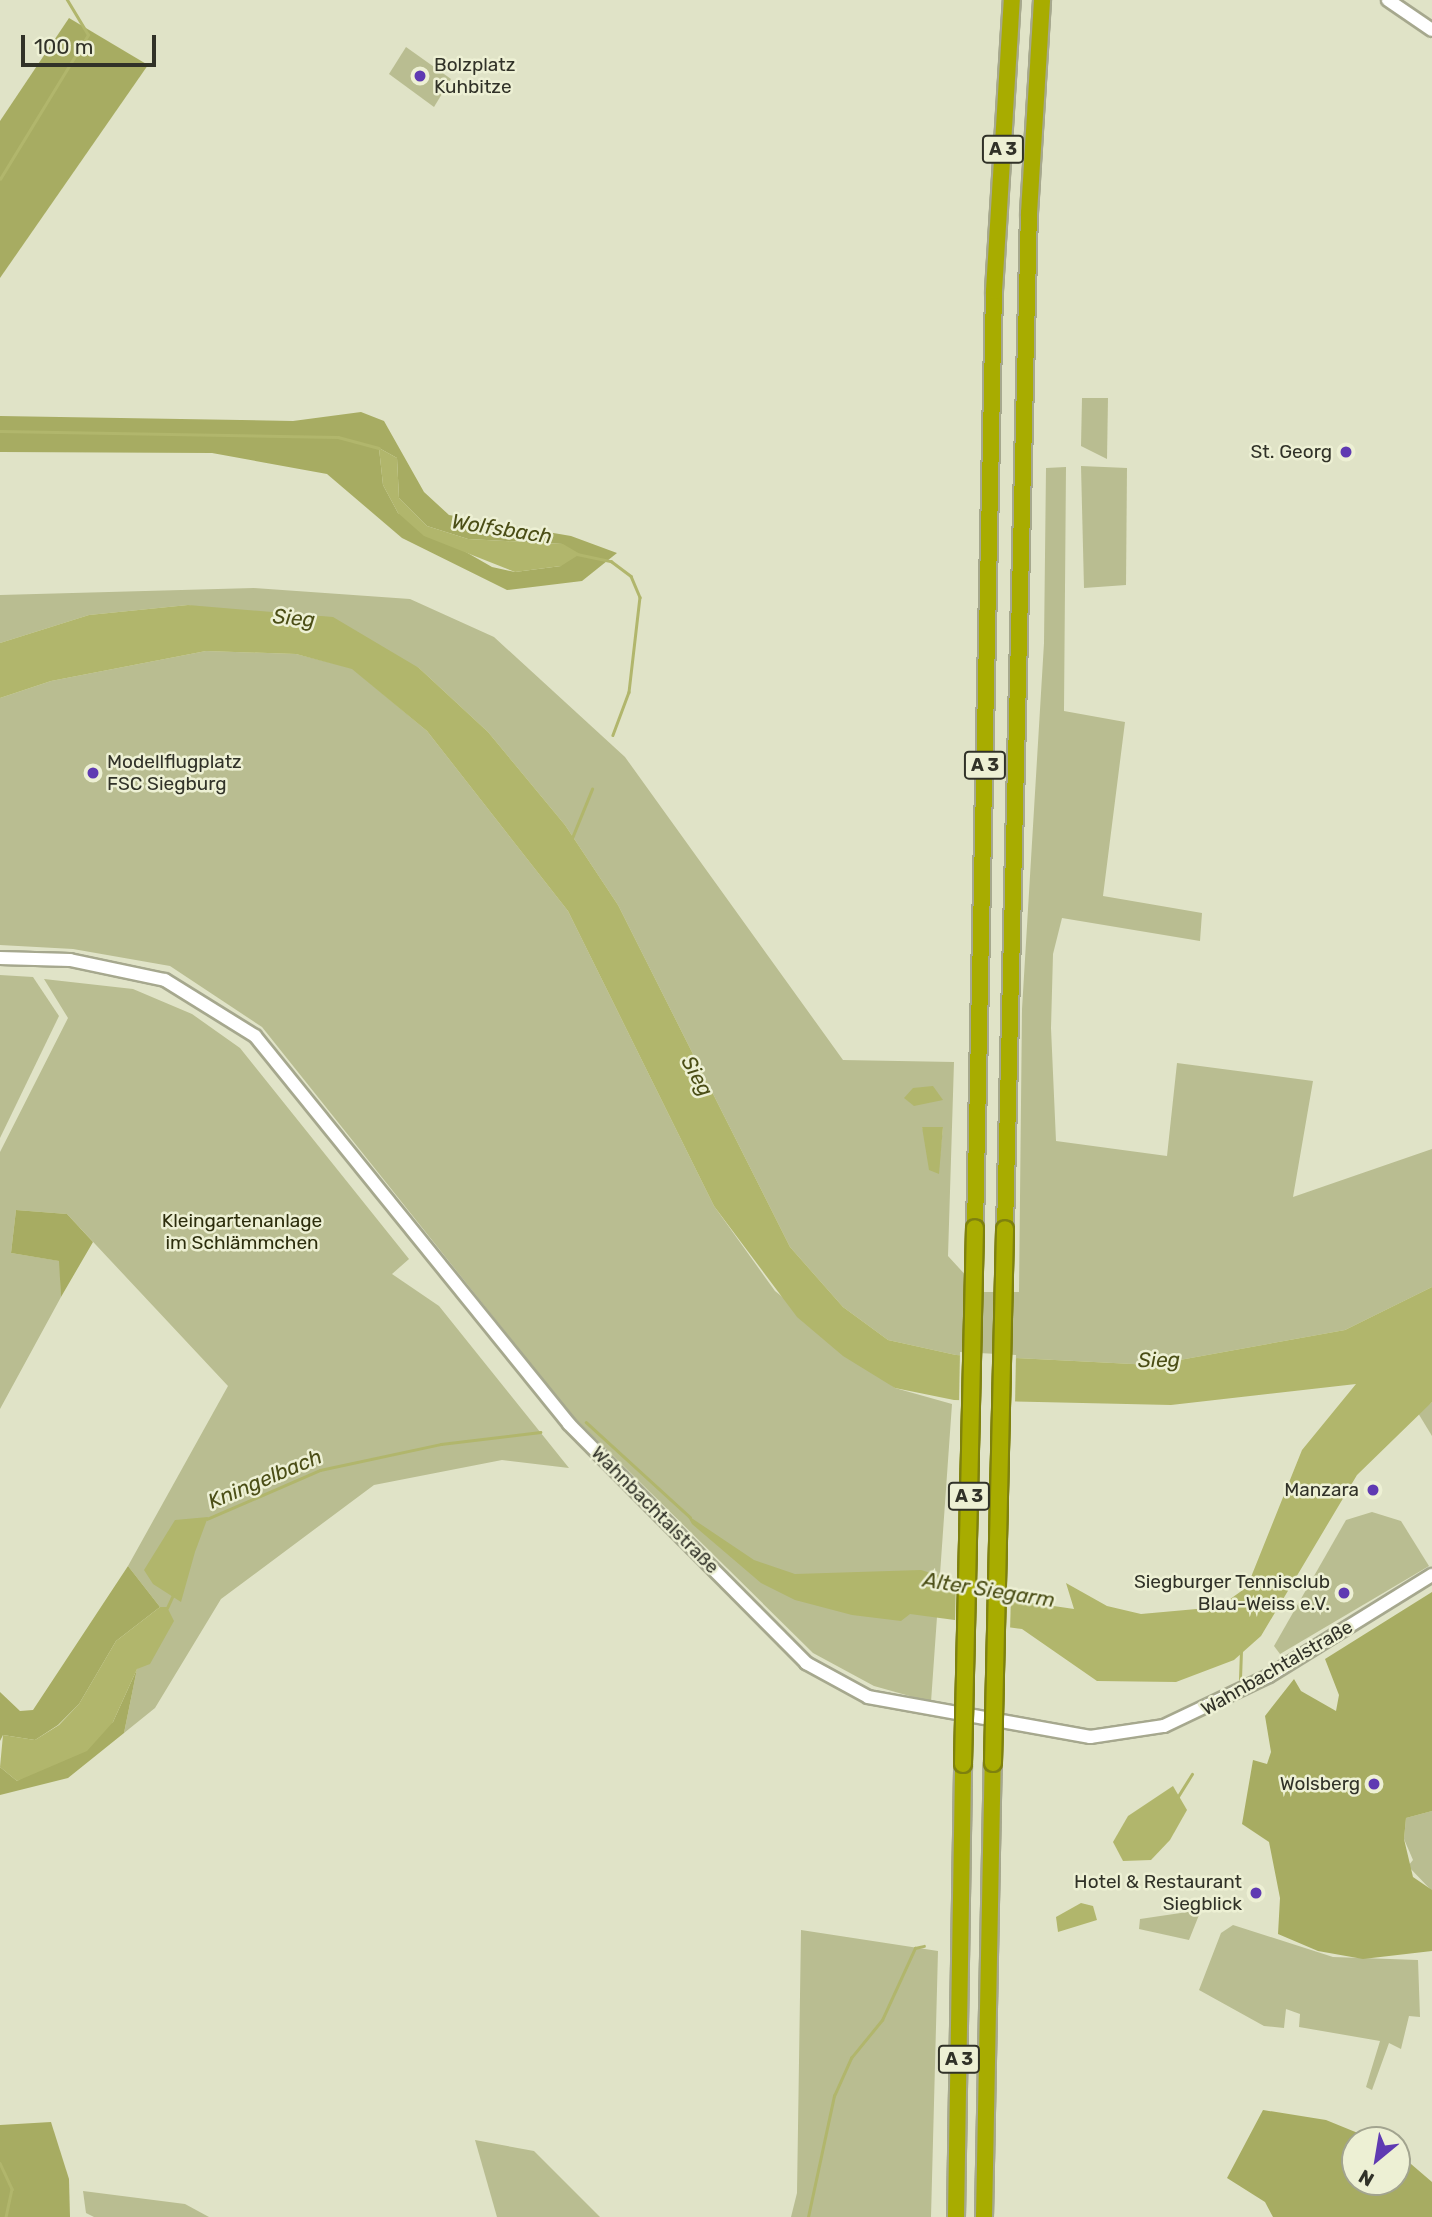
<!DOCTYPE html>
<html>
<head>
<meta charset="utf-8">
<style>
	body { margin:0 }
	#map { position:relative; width:1432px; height:2217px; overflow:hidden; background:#e0e3c7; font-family:Rubik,sans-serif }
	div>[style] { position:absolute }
	.green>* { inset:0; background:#b9bd91 }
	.forest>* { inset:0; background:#a7ac62 }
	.water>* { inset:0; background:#b1b66c }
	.pier>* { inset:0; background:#e0e3c7 }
	.stream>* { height:2.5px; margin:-1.25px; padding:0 1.25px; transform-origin:1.25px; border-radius:1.25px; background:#b1b66c }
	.roads { filter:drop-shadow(2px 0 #a6a88e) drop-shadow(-2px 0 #a6a88e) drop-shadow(0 2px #a6a88e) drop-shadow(0 -2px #a6a88e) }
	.secondary>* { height:12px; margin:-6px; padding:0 6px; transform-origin:6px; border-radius:6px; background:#fff }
	.motorway>* { height:16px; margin:-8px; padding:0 8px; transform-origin:8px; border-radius:8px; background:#a8ac00 }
	.bridges { filter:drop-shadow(2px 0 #7e810e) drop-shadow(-2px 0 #7e810e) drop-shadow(0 2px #7e810e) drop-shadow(0 -2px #7e810e) }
	.motorway-bridge>* { height:16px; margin:-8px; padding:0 8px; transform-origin:8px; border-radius:8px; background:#a8ac00 }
	.dots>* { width:19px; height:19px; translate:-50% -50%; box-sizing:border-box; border:4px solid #edf0d4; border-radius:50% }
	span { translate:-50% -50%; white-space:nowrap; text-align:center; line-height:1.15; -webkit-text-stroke:5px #edf0d4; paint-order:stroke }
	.shield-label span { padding:2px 5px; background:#edf0d4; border:2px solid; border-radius:5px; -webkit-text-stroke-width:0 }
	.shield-label { font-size:18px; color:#313228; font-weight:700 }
	.poi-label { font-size:19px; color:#313228 }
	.left { translate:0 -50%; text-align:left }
	.right { translate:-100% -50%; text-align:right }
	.park-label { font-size:19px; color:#2c2d0c }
	.street-label { font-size:19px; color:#313228 }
	.water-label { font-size:21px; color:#4b4e16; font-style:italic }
	.north { position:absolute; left:1341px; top:2126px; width:70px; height:70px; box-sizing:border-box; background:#edf0d4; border:2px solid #a2a48f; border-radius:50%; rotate:210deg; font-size:19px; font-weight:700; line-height:28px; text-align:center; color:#313228 }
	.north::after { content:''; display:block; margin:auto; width:24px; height:32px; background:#5f3ab2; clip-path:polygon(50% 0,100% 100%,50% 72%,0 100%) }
	.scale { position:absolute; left:21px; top:35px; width:135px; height:32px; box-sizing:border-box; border:4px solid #313228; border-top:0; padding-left:9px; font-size:21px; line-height:24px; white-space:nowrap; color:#313228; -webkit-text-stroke:5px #edf0d4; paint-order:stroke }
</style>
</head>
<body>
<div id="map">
	<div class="green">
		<i style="clip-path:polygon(406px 47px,451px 79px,434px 107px,389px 74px)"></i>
		<i style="clip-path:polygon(1082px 398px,1108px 398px,1107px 459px,1081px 446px)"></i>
		<i style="clip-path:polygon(1081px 466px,1127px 468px,1126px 585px,1084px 588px)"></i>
		<i style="clip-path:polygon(evenodd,1066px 467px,1064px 711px,1125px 722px,1103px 896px,1202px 913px,1200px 941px,1062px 918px,1053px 954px,1051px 1028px,1056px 1141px,1167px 1156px,1177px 1063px,1313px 1081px,1293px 1197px,1432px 1149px,1432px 1287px,1345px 1330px,1152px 1365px,956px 1355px,888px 1340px,843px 1307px,790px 1247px,618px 905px,565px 825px,488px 732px,419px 668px,188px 605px,89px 615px,0 643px,0 595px,254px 588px,410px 599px,494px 637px,625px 757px,843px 1060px,954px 1062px,948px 1256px,981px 1292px,1019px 1292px,1022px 1009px,1044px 643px,1046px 468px,1066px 467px,922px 1127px,943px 1127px,938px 1173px,922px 1127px)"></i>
		<i style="clip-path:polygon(206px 651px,296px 654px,352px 668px,427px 731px,568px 911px,714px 1206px,775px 1291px,895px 1388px,952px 1404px,931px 1702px,874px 1686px,813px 1653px,570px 1413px,262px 1027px,170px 966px,73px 949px,0 945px,0 698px,51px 681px)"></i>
		<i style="clip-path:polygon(0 975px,33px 977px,59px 1016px,0 1138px)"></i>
		<i style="clip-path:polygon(44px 979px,133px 989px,192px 1014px,240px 1048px,409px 1259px,392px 1274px,439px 1306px,569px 1468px,502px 1460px,374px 1485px,221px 1599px,155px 1708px,124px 1733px,137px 1669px,167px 1607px,160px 1607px,128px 1566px,228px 1386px,67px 1214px,16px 1210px,11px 1253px,60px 1261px,61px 1297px,0 1409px,0 1152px,68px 1018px)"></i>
		<i style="clip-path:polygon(1432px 1402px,1432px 1436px,1418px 1413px)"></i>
		<i style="clip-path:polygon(1372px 1512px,1401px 1521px,1429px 1566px,1280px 1654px,1274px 1646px,1346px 1520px)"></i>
		<i style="clip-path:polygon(1432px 1811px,1432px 1890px,1431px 1890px,1408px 1866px,1413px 1860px,1404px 1839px,1406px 1818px)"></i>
		<i style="clip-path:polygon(1201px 1910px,1189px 1940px,1139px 1929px,1140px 1919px)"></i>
		<i style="clip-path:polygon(1233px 1925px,1333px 1957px,1418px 1960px,1420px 2017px,1409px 2016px,1401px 2049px,1389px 2043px,1372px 2090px,1366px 2087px,1380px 2041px,1299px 2027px,1300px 2014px,1286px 2009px,1284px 2028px,1264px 2026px,1199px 1990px,1221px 1933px)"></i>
		<i style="clip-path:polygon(801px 1930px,938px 1951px,931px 2217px,791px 2217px,797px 2193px)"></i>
		<i style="clip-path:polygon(475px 2140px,534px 2151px,600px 2217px,497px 2217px)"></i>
		<i style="clip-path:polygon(83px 2191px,185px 2204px,209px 2217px,94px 2217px,86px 2213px)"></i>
	</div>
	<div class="forest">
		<i style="clip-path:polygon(69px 18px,148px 65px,0 278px,0 121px)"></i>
		<i style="clip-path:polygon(evenodd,361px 412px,384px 421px,424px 492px,449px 515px,571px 536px,617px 553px,582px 581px,507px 590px,402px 538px,327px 474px,212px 453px,0 452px,0 416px,293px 421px,361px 412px,379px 448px,397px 458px,399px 498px,427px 526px,468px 539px,563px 544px,561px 566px,515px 572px,492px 567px,398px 513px,383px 485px,379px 448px)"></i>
		<i style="clip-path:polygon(16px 1210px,67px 1214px,93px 1242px,61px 1297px,59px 1261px,11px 1253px)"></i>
		<i style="clip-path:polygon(128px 1566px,160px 1607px,116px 1641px,79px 1704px,58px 1725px,35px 1740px,3px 1735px,0 1741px,0 1692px,20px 1711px,33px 1710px)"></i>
		<i style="clip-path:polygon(1432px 1592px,1432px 1811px,1406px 1818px,1404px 1839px,1413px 1877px,1432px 1890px,1432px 1951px,1363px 1959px,1318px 1951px,1278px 1934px,1280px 1898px,1269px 1842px,1242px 1824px,1253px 1760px,1267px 1764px,1271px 1752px,1265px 1716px,1294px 1679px,1301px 1691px,1336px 1711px,1339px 1695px,1325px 1659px)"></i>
		<i style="clip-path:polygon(137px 1669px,124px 1733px,68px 1778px,0 1795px,0 1767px,17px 1781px,113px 1722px)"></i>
		<i style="clip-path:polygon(1263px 2110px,1326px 2120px,1375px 2140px,1355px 2140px,1355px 2182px,1397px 2182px,1397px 2152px,1432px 2182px,1432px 2217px,1273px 2217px,1265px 2202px,1227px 2178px)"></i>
		<i style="clip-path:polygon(51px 2122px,69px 2179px,70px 2217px,0 2217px,0 2125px)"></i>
	</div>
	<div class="water">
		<i style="clip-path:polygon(379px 448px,397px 458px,399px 498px,427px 526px,468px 539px,563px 544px,580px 554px,561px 566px,515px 572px,424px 536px,398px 513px,383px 485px)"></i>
		<i style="clip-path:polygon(188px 605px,333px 617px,419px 668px,488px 732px,565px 825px,618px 905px,790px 1247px,843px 1307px,888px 1340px,956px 1355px,1152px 1365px,1345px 1330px,1432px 1287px,1432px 1402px,1357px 1475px,1261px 1636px,1234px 1660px,1176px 1682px,1097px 1681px,1022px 1629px,910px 1614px,901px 1621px,852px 1615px,795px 1600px,761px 1583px,692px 1524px,687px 1515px,754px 1560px,795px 1574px,921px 1570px,1020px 1601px,1074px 1609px,1066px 1583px,1107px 1606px,1141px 1614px,1219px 1607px,1247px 1587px,1302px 1450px,1356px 1384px,1171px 1405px,954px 1400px,895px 1388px,843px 1356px,797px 1317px,714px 1206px,568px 911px,427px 731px,352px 669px,296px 654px,206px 651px,51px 681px,0 698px,0 643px,89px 615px)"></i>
		<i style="clip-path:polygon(933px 1086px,943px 1100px,914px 1106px,904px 1098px,913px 1088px)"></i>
		<i style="clip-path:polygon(922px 1127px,943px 1127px,939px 1174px,929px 1170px)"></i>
		<i style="clip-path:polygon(208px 1517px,195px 1552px,181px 1602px,153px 1584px,144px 1570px,175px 1520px)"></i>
		<i style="clip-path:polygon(160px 1607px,167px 1607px,174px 1621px,150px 1664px,137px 1669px,113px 1722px,87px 1751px,17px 1781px,0 1767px,3px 1735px,35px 1740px,59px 1725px,79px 1704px,116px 1641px)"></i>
		<i style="clip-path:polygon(1173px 1786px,1187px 1810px,1170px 1840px,1151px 1860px,1123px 1861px,1113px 1842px,1128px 1816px)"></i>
		<i style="clip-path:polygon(1081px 1903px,1093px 1906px,1097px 1920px,1058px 1932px,1056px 1917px)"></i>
	</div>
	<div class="pier">
		<i style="clip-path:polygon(960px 1352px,1016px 1355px,1015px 1405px,959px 1404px)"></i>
		<i style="clip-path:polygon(956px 1577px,1011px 1595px,1010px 1631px,955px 1624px)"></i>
	</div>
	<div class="stream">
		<i style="left:0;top:179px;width:169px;rotate:-58.6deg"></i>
		<i style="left:88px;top:35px;width:41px;rotate:-121deg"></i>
		<i style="left:0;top:431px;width:338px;rotate:1deg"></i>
		<i style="left:338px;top:437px;width:42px;rotate:15deg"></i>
		<i style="left:577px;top:554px;width:35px;rotate:12deg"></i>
		<i style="left:611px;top:561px;width:25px;rotate:37deg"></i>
		<i style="left:631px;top:576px;width:23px;rotate:67deg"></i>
		<i style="left:640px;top:597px;width:96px;rotate:96.6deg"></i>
		<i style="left:629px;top:692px;width:46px;rotate:110.4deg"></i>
		<i style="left:572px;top:838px;width:53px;rotate:-67.8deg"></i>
		<i style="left:586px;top:1422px;width:141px;rotate:42.4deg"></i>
		<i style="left:207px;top:1519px;width:123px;rotate:-23.4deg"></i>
		<i style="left:320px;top:1470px;width:124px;rotate:-12.1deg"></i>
		<i style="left:441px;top:1444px;width:100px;rotate:-6.9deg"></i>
		<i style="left:167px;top:1608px;width:14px;rotate:-65deg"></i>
		<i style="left:1240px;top:1679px;width:28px;rotate:-88deg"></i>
		<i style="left:1177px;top:1798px;width:28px;rotate:-58deg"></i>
		<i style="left:0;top:2163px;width:29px;rotate:65deg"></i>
		<i style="left:12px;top:2189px;width:29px;rotate:102deg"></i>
		<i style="left:808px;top:2217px;width:124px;rotate:-77.9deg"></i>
		<i style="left:834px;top:2096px;width:42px;rotate:-65.9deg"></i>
		<i style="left:851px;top:2058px;width:49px;rotate:-50.8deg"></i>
		<i style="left:882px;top:2020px;width:79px;rotate:-65.4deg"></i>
		<i style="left:915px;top:1948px;width:9px;rotate:-13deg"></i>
	</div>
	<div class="roads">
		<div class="secondary">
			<i style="left:1388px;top:0;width:53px;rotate:34.3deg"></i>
			<i style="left:0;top:958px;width:70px;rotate:1.6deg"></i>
			<i style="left:70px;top:960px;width:97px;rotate:11.9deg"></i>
			<i style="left:165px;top:980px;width:106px;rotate:31.9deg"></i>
			<i style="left:255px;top:1036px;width:499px;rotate:51deg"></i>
			<i style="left:569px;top:1424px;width:337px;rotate:45.2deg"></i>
			<i style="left:806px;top:1663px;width:71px;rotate:28.7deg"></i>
			<i style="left:868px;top:1697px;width:226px;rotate:10.2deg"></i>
			<i style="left:1090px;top:1737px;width:75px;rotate:-8.5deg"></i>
			<i style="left:1164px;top:1726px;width:116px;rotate:-25.5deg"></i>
			<i style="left:1269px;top:1676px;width:192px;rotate:-31.8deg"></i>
		</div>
		<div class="motorway">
			<i style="left:975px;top:1228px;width:937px;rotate:-88.84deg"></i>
			<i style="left:994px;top:291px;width:292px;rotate:-86.5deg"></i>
			<i style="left:1005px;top:1229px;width:1016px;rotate:-88.65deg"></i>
			<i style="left:1029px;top:213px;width:213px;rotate:-86.5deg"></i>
			<i style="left:956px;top:2217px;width:453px;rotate:-89.1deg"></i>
			<i style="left:984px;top:2217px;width:454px;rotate:-88.9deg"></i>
		</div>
	</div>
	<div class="bridges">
		<div class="motorway-bridge">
			<i style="left:993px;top:1763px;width:534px;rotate:-88.71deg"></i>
			<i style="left:963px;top:1764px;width:536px;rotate:-88.72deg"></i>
		</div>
	</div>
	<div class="dots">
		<i style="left:420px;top:76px;background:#5f3ab2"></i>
		<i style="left:1346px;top:452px;background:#5f3ab2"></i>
		<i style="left:93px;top:773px;background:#5f3ab2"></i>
		<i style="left:1373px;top:1490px;background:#5f3ab2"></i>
		<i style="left:1344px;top:1593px;background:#5f3ab2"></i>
		<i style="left:1374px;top:1784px;background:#5f3ab2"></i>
		<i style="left:1256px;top:1893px;background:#5f3ab2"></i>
	</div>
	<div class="shield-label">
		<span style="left:1003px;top:149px">A 3</span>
		<span style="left:985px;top:765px">A 3</span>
		<span style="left:969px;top:1496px">A 3</span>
		<span style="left:959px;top:2059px">A 3</span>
	</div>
	<div class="poi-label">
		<span class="left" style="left:434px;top:76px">Bolzplatz<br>Kuhbitze</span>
		<span class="right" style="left:1332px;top:452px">St. Georg</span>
		<span class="left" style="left:107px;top:773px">Modellflugplatz<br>FSC Siegburg</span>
		<span class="right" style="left:1359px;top:1490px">Manzara</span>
		<span class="right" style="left:1330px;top:1593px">Siegburger Tennisclub<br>Blau-Weiss e.V.</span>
		<span class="right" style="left:1360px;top:1784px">Wolsberg</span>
		<span class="right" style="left:1242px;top:1893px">Hotel &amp; Restaurant<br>Siegblick</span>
	</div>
	<div class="park-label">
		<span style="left:242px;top:1232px">Kleingartenanlage<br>im Schlämmchen</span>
	</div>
	<div class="street-label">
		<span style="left:655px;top:1510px;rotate:45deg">Wahnbachtalstraße</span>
		<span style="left:1277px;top:1668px;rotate:-30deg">Wahnbachtalstraße</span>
	</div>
	<div class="water-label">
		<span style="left:502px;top:529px;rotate:9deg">Wolfsbach</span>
		<span style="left:294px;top:618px;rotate:5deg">Sieg</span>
		<span style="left:697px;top:1076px;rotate:61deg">Sieg</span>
		<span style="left:1159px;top:1360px;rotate:-1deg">Sieg</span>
		<span style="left:265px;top:1479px;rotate:-23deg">Kningelbach</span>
		<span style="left:989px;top:1590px;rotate:9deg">Alter Siegarm</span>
	</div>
	<div class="north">N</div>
	<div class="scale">100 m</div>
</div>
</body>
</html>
